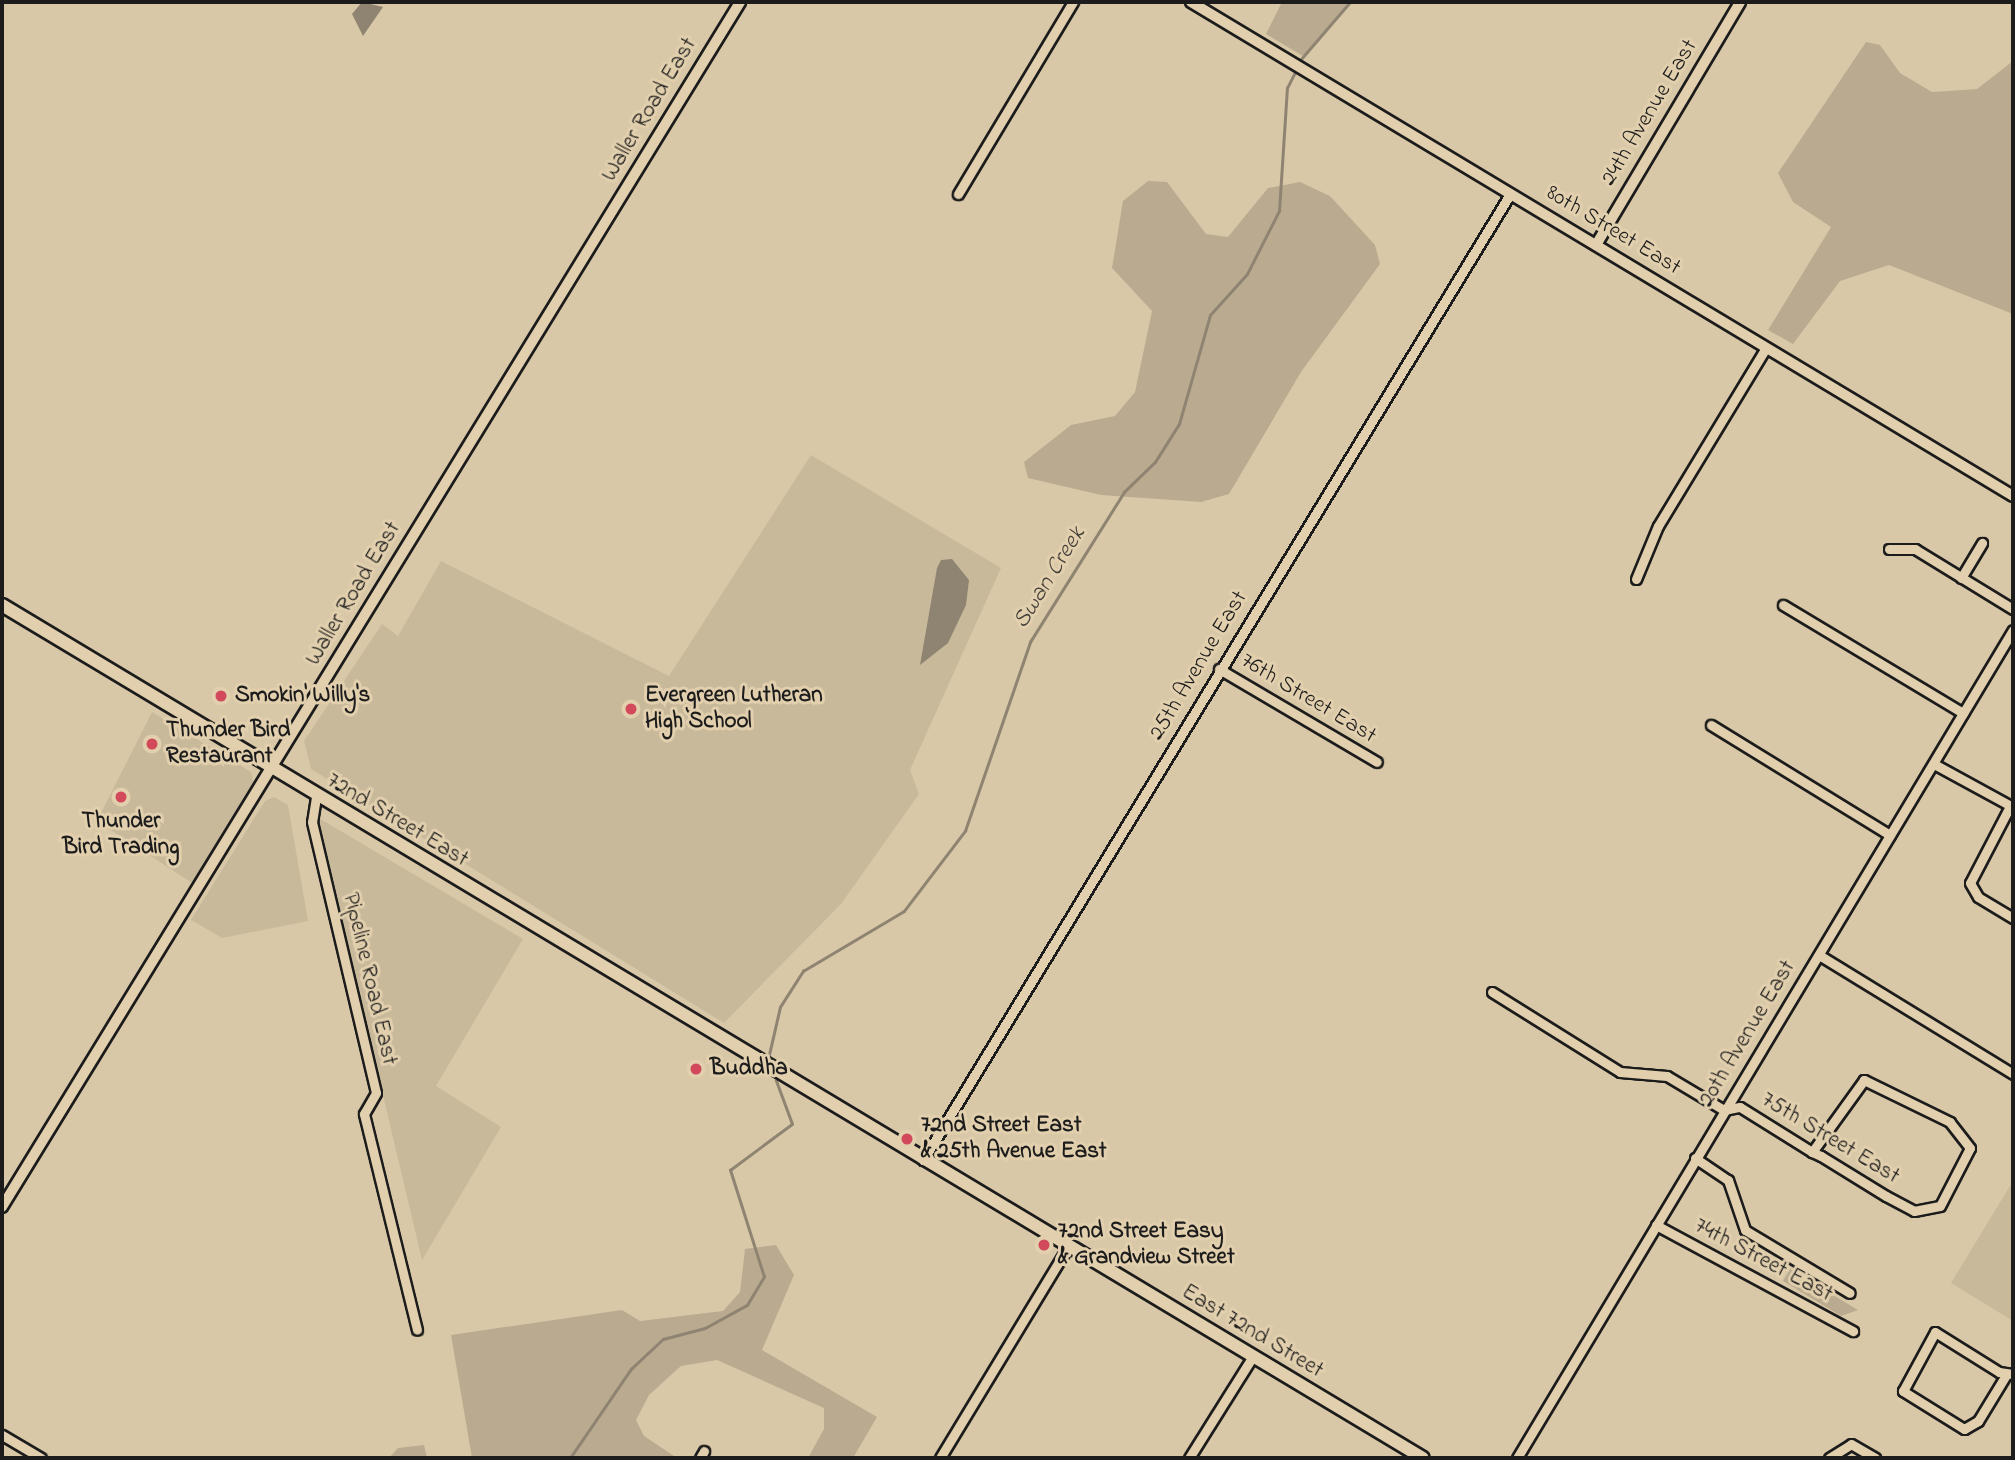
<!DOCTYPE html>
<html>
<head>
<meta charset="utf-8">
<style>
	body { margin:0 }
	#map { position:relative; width:2015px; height:1460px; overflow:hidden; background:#d9c8a7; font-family:"Indie Flower",sans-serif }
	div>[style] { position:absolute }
	.built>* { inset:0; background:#c9b99b }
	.green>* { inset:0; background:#baab90 }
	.water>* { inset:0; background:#8e8471 }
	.stream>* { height:2.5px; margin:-1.25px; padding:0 1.25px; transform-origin:1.25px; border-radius:1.25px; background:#8e8471 }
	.roads { filter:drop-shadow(2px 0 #1c1c1c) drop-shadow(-2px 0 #1c1c1c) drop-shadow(0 2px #1c1c1c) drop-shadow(0 -2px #1c1c1c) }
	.minor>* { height:9px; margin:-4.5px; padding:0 4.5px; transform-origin:4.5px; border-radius:4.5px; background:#e1cfad }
	.tertiary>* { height:10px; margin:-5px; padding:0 5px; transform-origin:5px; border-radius:5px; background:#e1cfad }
	.secondary>* { height:12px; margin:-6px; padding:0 6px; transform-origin:6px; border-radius:6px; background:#e1cfad }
	.dots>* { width:19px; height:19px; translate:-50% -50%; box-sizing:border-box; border:4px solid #e1cfad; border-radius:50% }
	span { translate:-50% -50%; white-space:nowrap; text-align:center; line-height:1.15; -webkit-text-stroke:6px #e1cfad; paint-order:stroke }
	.street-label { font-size:23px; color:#1c1c1c }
	.poi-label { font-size:23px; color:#1c1c1c; font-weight:700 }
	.left { translate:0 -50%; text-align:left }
	.water-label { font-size:24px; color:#44403a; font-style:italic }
	.frame { position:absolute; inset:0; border:4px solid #1c1c1c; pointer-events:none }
</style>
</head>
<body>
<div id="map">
	<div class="built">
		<i style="clip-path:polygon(811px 455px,1001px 568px,910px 770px,919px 794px,841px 904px,724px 1023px,311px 769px,304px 741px,382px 624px,398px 636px,441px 561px,669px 676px)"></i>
		<i style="clip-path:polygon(152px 712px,251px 772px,253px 782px,192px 883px,97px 821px)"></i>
		<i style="clip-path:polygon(274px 797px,288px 805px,308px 921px,222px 938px,191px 920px,265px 801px)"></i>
		<i style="clip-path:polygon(317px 817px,523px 939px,436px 1086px,501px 1127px,422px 1260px)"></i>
		<i style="clip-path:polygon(2013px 1181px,2013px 1321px,1951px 1283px)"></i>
	</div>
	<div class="green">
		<i style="clip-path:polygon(1282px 2px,1351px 2px,1303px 56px,1266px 34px)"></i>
		<i style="clip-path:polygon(1866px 42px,1880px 45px,1900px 73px,1932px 92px,1977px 89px,2013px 61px,2013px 314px,1889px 265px,1840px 281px,1793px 344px,1768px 330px,1831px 227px,1793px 202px,1778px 173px)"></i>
		<i style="clip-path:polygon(1148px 181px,1167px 182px,1206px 234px,1228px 237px,1268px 188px,1300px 182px,1330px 196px,1375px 245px,1380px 264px,1301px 372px,1229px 494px,1201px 502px,1101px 495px,1028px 478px,1024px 462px,1071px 425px,1115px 416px,1135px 392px,1152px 311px,1112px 268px,1123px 201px)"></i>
		<i style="clip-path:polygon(776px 1245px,794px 1275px,762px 1350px,877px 1417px,853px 1458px,808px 1458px,824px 1429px,824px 1408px,717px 1360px,681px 1366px,649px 1395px,636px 1420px,644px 1436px,677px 1458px,472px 1458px,451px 1335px,622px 1310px,640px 1321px,723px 1311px,740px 1292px,745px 1249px)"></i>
		<i style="clip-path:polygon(1790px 1269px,1858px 1310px,1841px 1316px,1783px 1281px)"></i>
		<i style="clip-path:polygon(424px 1445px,427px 1458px,389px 1458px,398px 1448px)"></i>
	</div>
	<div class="water">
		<i style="clip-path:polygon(362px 2px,383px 7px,363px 36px,352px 14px)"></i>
		<i style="clip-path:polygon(952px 559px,969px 580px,966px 605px,948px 643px,920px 665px,937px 568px,941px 560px)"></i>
	</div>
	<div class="stream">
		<i style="left:1301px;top:59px;width:75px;rotate:-49.3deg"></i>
		<i style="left:768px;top:1059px;width:53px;rotate:-77deg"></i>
		<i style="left:780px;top:1007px;width:43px;rotate:-57.4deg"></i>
		<i style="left:803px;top:971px;width:117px;rotate:-30.7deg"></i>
		<i style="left:904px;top:911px;width:101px;rotate:-52.7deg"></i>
		<i style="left:965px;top:831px;width:200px;rotate:-71deg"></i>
		<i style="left:1030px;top:642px;width:177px;rotate:-57.9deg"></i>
		<i style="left:1124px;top:492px;width:43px;rotate:-44.1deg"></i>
		<i style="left:1155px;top:462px;width:45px;rotate:-57.7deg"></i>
		<i style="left:1179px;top:424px;width:113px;rotate:-74.1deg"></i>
		<i style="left:1210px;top:315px;width:55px;rotate:-47.9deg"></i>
		<i style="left:1247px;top:274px;width:71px;rotate:-63.1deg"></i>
		<i style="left:1279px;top:211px;width:123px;rotate:-86.3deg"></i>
		<i style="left:1287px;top:88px;width:16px;rotate:-63deg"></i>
		<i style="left:570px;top:1458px;width:108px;rotate:-55.6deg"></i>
		<i style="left:631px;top:1369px;width:44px;rotate:-43.2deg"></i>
		<i style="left:663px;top:1339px;width:43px;rotate:-14.7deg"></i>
		<i style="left:705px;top:1328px;width:48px;rotate:-28.7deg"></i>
		<i style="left:747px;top:1305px;width:33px;rotate:-59deg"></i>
		<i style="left:764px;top:1277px;width:112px;rotate:-107.6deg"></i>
		<i style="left:730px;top:1170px;width:77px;rotate:-36.6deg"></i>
		<i style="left:792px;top:1124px;width:46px;rotate:-110.4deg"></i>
	</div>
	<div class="roads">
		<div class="minor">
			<i style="left:958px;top:194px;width:224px;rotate:-59.1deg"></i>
			<i style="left:1889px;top:549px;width:26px"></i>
			<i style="left:1915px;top:549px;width:115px;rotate:31.5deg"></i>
			<i style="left:1961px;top:578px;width:41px;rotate:-59deg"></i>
			<i style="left:1636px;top:579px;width:57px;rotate:-67.5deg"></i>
			<i style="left:1658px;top:526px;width:208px;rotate:-58.8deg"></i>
			<i style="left:1783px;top:605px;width:210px;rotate:31deg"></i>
			<i style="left:1219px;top:669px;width:183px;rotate:30.5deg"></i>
			<i style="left:1711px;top:725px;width:210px;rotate:31.6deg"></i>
			<i style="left:1934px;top:764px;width:90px;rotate:28.6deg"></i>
			<i style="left:316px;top:797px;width:25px;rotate:99deg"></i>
			<i style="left:312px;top:822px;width:278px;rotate:76.7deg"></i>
			<i style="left:376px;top:1093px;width:24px;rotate:120deg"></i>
			<i style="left:364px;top:1114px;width:222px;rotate:76.2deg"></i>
			<i style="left:2008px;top:810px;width:82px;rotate:117.5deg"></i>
			<i style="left:1970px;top:883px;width:16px;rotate:60deg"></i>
			<i style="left:1978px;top:897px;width:41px;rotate:31deg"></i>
			<i style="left:1819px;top:955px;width:228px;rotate:31.5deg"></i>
			<i style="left:1492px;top:992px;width:151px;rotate:32deg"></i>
			<i style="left:1620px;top:1072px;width:47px;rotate:4.9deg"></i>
			<i style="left:1667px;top:1076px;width:66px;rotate:30.8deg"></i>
			<i style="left:1724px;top:1110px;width:16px;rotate:-11deg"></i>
			<i style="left:1740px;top:1107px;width:85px;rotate:32deg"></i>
			<i style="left:1812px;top:1152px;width:10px;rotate:24deg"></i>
			<i style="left:1821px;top:1156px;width:76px;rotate:31.6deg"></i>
			<i style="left:1886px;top:1196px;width:32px;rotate:28deg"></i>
			<i style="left:1914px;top:1211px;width:26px;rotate:-11deg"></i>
			<i style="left:1940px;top:1206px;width:65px;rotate:-62.7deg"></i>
			<i style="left:1970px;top:1148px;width:33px;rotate:-128deg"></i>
			<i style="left:1950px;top:1122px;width:96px;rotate:-154deg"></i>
			<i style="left:1864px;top:1080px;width:89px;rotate:125.8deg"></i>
			<i style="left:1695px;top:1158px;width:40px;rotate:34deg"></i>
			<i style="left:1728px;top:1180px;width:53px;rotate:71.2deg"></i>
			<i style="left:1745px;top:1230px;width:122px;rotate:31deg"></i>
			<i style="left:923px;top:1160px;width:1130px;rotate:-58.71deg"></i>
			<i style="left:1656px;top:1225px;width:224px;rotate:28.3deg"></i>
			<i style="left:2006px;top:1375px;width:54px;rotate:121.3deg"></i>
			<i style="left:1978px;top:1421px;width:16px;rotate:150deg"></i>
			<i style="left:1964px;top:1429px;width:72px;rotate:-148.1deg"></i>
			<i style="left:1903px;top:1391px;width:67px;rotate:-61.5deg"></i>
			<i style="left:1935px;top:1332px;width:75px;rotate:32deg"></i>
			<i style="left:1999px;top:1372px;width:14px;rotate:8deg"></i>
			<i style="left:2px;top:1435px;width:45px;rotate:30.5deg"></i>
			<i style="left:700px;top:1458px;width:8px;rotate:-60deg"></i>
			<i style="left:940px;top:1458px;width:247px;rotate:-58.8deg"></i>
			<i style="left:1189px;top:1458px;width:120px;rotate:-57.9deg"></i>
			<i style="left:1517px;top:1458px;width:965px;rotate:-59.08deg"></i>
			<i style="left:1829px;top:1458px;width:26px;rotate:-32deg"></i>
			<i style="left:1851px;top:1444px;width:28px;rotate:30deg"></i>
		</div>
		<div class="tertiary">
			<i style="left:1191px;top:2px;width:959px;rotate:31deg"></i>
			<i style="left:1596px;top:245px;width:282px;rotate:-59.3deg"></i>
			<i style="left:2px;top:1207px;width:1413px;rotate:-58.51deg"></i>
		</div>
		<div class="secondary">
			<i style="left:2px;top:605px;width:1657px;rotate:30.98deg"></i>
		</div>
	</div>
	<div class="dots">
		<i style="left:221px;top:696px;background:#d1495b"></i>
		<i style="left:631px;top:709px;background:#d1495b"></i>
		<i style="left:152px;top:744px;background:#d1495b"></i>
		<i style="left:121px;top:797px;background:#d1495b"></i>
		<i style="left:696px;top:1069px;background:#d1495b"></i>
		<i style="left:907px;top:1139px;background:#d1495b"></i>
		<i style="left:1044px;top:1245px;background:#d1495b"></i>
	</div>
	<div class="street-label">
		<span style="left:650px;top:110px;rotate:-59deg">Waller Road East</span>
		<span style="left:1650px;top:113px;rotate:-59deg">24th Avenue East</span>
		<span style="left:1613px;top:231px;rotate:31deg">80th Street East</span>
		<span style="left:354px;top:594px;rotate:-59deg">Waller Road East</span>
		<span style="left:1199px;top:666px;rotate:-59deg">25th Avenue East</span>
		<span style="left:1308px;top:699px;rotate:31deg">76th Street East</span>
		<span style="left:397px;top:821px;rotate:31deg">72nd Street East</span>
		<span style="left:369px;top:979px;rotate:77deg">Pipeline Road East</span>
		<span style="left:1748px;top:1034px;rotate:-59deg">20th Avenue East</span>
		<span style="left:1830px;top:1139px;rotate:31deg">75th Street East</span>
		<span style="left:1763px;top:1261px;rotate:28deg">74th Street East</span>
		<span style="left:1252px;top:1332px;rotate:31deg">East 72nd Street</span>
	</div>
	<div class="poi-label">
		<span class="left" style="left:235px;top:696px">Smokin' Willy's</span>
		<span class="left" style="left:645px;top:709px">Evergreen Lutheran<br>High School</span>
		<span class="left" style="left:166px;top:744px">Thunder Bird<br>Restaurant</span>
		<span style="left:121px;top:835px">Thunder<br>Bird Trading</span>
		<span class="left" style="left:710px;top:1069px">Buddha</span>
		<span class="left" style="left:921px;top:1139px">72nd Street East<br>&amp; 25th Avenue East</span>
		<span class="left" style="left:1058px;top:1245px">72nd Street Easy<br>&amp; Grandview Street</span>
	</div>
	<div class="water-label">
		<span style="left:1050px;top:578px;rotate:-58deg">Swan Creek</span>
	</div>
	<div class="frame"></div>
</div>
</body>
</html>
